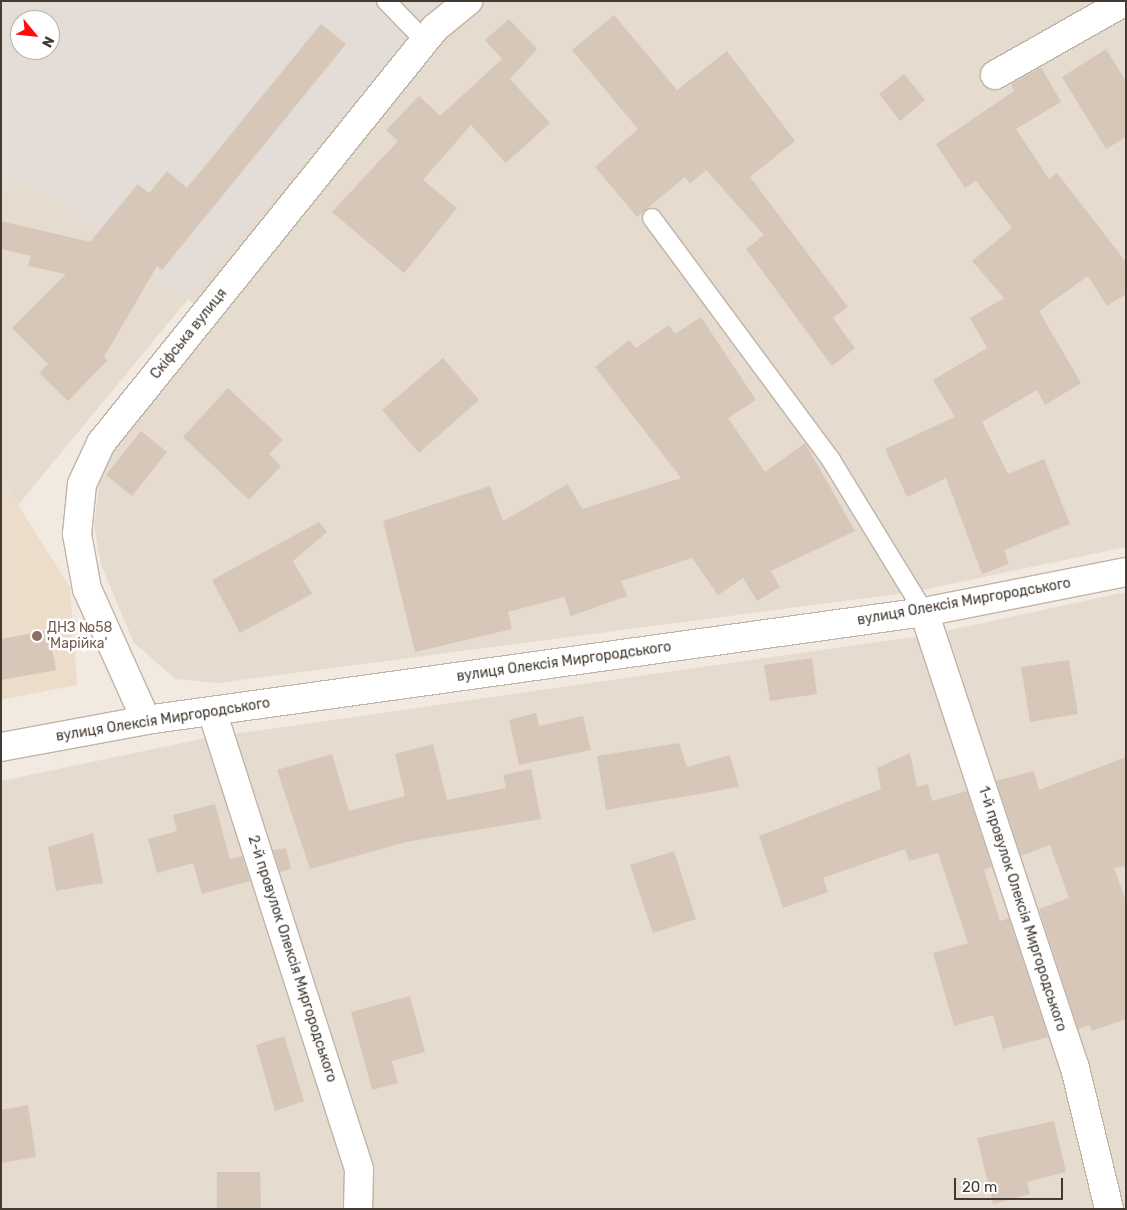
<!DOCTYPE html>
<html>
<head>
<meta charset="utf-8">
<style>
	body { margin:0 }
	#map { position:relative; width:1127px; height:1210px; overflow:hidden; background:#f2eae1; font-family:Rubik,sans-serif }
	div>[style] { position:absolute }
	.residential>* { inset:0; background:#e6dbcf }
	.industrial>* { inset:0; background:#e3dcd7 }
	.education>* { inset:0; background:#ecddca }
	.building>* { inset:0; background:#d7c7b9 }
	.roads { filter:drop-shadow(1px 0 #c0b3a7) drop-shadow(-1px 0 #c0b3a7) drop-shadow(0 1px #c0b3a7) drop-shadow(0 -1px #c0b3a7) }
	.service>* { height:18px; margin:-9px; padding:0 9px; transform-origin:9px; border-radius:9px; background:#fff }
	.minor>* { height:28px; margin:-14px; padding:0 14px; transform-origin:14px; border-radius:14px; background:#fff }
	.dots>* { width:14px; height:14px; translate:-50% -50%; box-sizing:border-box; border:2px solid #fff; border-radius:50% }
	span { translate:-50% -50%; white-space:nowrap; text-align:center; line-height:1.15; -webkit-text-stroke:5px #fff; paint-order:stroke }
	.street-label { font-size:14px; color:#433a32 }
	.education-label { font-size:14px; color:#785e54 }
	.left { translate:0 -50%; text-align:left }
	.frame { position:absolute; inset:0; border:2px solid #433a32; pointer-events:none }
	.north { position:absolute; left:10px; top:10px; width:50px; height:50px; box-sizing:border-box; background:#fff; border:1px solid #b4b0ad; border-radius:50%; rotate:118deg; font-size:14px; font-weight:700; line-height:20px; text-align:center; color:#433a32 }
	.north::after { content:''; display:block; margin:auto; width:18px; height:22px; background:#ff0b0c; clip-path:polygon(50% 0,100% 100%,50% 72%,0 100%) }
	.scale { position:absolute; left:954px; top:1178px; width:109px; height:22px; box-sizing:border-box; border:2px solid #433a32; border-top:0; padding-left:6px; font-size:15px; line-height:18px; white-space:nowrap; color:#433a32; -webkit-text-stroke:4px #fff; paint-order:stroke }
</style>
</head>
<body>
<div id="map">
	<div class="residential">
		<i style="clip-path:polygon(449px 1px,1126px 1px,1126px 547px,913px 592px,218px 683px,176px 679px,134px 643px,101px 565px,94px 524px,102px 464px,218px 322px,188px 299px,18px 505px,1px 478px,1px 191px,14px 177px,41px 189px,188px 299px,293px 173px)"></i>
		<i style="clip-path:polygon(1126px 592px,1126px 1209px,1px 1209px,1px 781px,206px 738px,927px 635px)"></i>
	</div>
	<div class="industrial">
		<i style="clip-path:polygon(evenodd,1px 1px,449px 1px,293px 173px,188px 299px,41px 189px,14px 177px,1px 191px,1px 1px,20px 20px,50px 20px,50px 50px,20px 50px,20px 20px)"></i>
	</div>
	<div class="education">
		<i style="clip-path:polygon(1px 478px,70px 587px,77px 685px,1px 700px)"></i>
	</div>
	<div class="building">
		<i style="clip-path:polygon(614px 15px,677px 90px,727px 51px,795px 141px,750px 177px,848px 307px,833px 318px,855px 348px,832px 366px,746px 249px,764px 235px,706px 170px,690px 184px,685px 177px,637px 217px,595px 167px,638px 129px,572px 50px)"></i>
		<i style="clip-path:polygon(509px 19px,537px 49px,510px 79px,550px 123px,506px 163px,471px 125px,423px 180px,457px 208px,404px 273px,332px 212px,398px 141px,386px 130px,419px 96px,440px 116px,502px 59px,485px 40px)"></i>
		<i style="clip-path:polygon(321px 24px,346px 44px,162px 270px,157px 266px,104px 357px,108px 360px,68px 401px,39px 373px,48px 364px,12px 328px,66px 274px,28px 266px,31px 256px,1px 249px,1px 221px,90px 242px,138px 184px,149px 193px,167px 171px,187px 188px)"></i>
		<i style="clip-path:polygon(1106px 49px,1126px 81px,1126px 137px,1106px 149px,1062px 77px)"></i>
		<i style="clip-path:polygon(1041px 67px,1061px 102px,1016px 129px,1049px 179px,1057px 173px,1126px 262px,1126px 294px,1107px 306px,1088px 276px,1039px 311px,1081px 383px,1045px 405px,1037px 390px,982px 422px,1008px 474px,1044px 459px,1070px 524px,1004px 550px,1009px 564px,982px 574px,946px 478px,907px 497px,885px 449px,955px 417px,933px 380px,987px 348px,970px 318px,1004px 298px,972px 261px,1012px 228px,976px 181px,965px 188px,936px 144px,1014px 91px,1011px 84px)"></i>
		<i style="clip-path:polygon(904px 74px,925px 100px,900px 121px,879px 94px)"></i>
		<i style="clip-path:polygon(701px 317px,756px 400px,728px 418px,765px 472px,805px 443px,855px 531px,771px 571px,780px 587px,757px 601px,743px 578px,718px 595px,692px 558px,621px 581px,627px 596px,571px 616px,564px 597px,508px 612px,512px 629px,415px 652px,383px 521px,490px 486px,503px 521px,568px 484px,582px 509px,681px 478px,595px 367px,629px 340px,636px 348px,669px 325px,675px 334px)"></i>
		<i style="clip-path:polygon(443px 358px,479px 400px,419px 453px,382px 410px)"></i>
		<i style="clip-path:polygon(228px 388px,283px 440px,269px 454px,281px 466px,249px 500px,183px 437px)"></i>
		<i style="clip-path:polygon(141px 431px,167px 452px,132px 496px,106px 475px)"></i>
		<i style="clip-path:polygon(319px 522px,327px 532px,293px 561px,312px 594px,240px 633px,212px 580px)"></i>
		<i style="clip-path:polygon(49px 630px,56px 670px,1px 680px,1px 639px)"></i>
		<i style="clip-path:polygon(812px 658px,817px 694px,770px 701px,764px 665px)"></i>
		<i style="clip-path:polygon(1069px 660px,1078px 714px,1030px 722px,1021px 667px)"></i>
		<i style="clip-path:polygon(536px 713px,539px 726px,583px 716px,591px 750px,519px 765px,509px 720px)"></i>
		<i style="clip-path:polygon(679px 743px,687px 767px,730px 755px,739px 787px,606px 810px,597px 756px)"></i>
		<i style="clip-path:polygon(433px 744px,447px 800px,506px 788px,503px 775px,531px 769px,541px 819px,406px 842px,310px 869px,277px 770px,332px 754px,349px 811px,405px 796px,395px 754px)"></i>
		<i style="clip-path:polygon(910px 753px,917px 787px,928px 784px,932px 801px,967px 791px,992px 867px,984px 870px,1000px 921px,1009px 918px,1048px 1037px,1003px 1049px,993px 1015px,954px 1026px,933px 953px,968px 943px,938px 853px,909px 861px,905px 849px,823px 878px,828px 892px,783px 908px,759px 836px,881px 789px,877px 768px)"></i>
		<i style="clip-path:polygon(1126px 757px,1126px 866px,1114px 868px,1126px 901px,1126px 1019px,1092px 1031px,1090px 1025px,1078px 1029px,1039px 909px,1069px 898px,1050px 845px,1021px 856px,996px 781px,1034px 771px,1039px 790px)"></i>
		<i style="clip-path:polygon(215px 804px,230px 859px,242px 856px,250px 881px,202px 894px,193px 863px,157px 873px,148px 839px,177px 831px,173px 815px)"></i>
		<i style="clip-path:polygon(93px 833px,103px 883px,56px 891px,48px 847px)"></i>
		<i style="clip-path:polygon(286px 848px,291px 869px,280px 872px,273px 850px)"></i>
		<i style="clip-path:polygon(674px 851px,696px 919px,653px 933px,630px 865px)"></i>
		<i style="clip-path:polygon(410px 996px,425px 1052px,392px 1061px,398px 1083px,372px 1090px,351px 1012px)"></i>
		<i style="clip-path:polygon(284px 1036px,304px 1101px,275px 1111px,256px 1045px)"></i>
		<i style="clip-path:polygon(28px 1105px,36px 1157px,1px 1163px,1px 1110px)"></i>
		<i style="clip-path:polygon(1054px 1121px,1066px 1172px,1027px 1182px,1030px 1194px,993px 1204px,977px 1138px)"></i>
		<i style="clip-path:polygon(217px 1172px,260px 1172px,261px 1209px,217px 1209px)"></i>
	</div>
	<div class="roads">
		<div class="service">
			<i style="left:386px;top:1px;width:56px;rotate:45.7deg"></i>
			<i style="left:652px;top:218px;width:301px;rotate:53.5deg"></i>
			<i style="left:831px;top:460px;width:178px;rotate:58.5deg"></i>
		</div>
		<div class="minor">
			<i style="left:995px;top:75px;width:150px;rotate:-29.5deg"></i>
			<i style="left:924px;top:612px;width:480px;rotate:71.7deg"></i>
			<i style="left:1075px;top:1068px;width:145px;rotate:76.4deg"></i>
			<i style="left:212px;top:711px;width:481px;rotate:72.2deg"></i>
			<i style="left:359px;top:1169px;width:40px;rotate:91.4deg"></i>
			<i style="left:146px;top:720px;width:144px;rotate:-114.2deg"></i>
			<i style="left:87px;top:589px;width:56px;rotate:-100.3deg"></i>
			<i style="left:77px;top:534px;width:50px;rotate:-84.3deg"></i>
			<i style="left:82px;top:484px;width:45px;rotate:-65.1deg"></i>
			<i style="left:101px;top:443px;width:533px;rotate:-51.17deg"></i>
			<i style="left:435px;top:28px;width:43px;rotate:-39.3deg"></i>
			<i style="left:1px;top:747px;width:147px;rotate:-10.5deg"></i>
			<i style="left:146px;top:720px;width:785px;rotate:-7.9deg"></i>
			<i style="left:924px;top:612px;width:206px;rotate:-11.2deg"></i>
		</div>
	</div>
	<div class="dots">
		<i style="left:37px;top:636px;background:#8d6e63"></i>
	</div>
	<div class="street-label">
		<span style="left:189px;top:334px;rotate:-51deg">Скіфська вулиця</span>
		<span style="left:964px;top:602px;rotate:-10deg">вулиця Олексія Миргородського</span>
		<span style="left:564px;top:662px;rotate:-8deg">вулиця Олексія Миргородського</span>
		<span style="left:163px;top:720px;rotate:-9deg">вулиця Олексія Миргородського</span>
		<span style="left:1022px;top:909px;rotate:72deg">1-й провулок Олексія Миргородського</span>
		<span style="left:292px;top:959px;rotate:72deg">2-й провулок Олексія Миргородського</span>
	</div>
	<div class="education-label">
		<span class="left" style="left:47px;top:636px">ДНЗ №58<br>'Марійка'</span>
	</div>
	<div class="frame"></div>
	<div class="north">N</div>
	<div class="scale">20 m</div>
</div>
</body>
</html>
